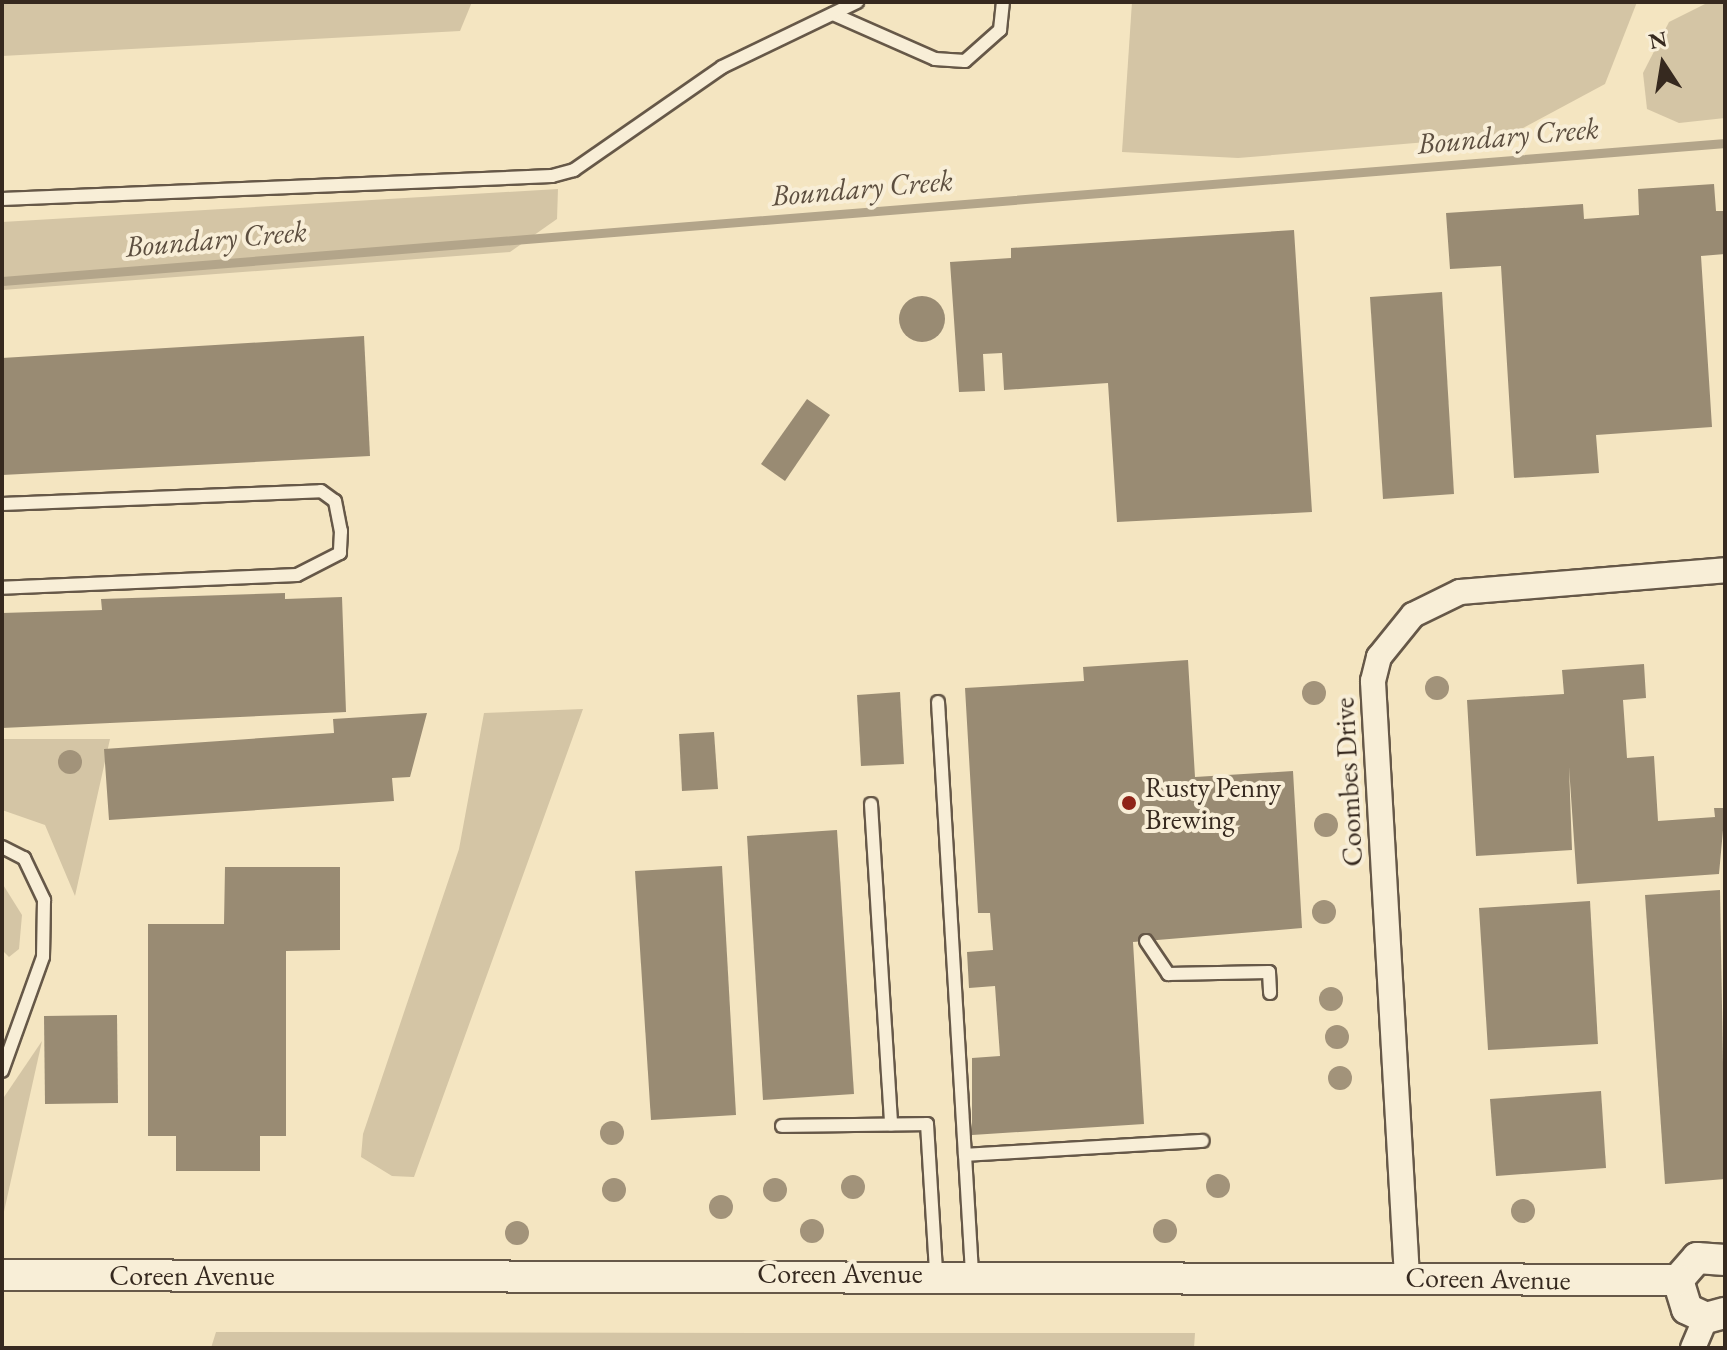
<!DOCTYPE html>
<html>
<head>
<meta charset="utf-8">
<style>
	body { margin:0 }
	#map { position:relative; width:1727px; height:1350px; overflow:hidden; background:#f4e5c1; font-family:"EB Garamond",serif }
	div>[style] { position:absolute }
	.green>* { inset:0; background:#d4c5a5 }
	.stream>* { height:9px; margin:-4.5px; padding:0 4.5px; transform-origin:4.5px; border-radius:4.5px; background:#b3a58a }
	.building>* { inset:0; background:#998b73 }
	.round { border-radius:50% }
	.roads { filter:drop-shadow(2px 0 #665848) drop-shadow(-2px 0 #665848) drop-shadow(0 2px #665848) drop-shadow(0 -2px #665848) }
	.service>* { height:12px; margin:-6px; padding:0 6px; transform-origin:6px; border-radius:6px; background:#f8eed7 }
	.minor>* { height:24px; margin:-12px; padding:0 12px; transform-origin:12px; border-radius:12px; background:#f8eed7 }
	.tertiary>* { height:30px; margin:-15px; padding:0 15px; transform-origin:15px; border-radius:15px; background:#f8eed7 }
	.trees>* { width:24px; height:24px; margin:-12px; border-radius:50%; background:#a2937a }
	.dots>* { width:22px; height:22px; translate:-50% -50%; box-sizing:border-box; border:4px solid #f8eed7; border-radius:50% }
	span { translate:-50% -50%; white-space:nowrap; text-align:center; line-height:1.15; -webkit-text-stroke:8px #f8eed7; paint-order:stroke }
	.street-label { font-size:28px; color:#36291f }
	.poi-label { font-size:28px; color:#36291f }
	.left { translate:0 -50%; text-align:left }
	.water-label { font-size:30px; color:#5c4e3f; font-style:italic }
	.frame { position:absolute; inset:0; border:4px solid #36291f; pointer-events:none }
	.north { position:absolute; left:1623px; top:24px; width:80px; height:80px; -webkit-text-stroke:6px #f8eed7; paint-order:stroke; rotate:348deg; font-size:22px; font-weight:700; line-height:32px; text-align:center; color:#36291f }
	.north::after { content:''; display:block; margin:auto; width:28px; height:36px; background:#36291f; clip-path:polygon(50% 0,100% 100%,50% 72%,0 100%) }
</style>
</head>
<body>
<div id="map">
	<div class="green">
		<i style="clip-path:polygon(2px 2px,472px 2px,460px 31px,2px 56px)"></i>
		<i style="clip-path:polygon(1132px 2px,1637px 2px,1605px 84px,1510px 135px,1238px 158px,1122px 152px)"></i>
		<i style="clip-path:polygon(1709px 2px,1725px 2px,1725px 118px,1679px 123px,1647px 109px,1643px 73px,1669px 22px)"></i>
		<i style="clip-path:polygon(558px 189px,557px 219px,510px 252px,2px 290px,2px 222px)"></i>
		<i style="clip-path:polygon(583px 709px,414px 1177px,392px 1176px,361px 1157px,363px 1134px,459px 849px,484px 713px)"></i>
		<i style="clip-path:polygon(2px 739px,110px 739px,75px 896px,45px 825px,2px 810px)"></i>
		<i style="clip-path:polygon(2px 883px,22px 915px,19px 949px,9px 957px,2px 950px)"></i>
		<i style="clip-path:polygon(42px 1041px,3px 1216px,2px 1216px,2px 1100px)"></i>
		<i style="clip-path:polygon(216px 1332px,757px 1333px,1195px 1333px,1194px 1348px,211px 1348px)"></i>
	</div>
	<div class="stream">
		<i style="left:2px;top:281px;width:1729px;rotate:-4.58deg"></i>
	</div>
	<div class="building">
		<i style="clip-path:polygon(1714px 184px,1716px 211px,1725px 211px,1725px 254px,1701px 256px,1712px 427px,1596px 435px,1599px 473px,1514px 478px,1501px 266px,1450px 269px,1446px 213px,1583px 204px,1584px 219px,1639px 215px,1638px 189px)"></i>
		<i style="clip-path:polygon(1294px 230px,1312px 512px,1117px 522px,1108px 383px,1004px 390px,1002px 353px,983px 354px,985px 391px,959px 392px,950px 262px,1011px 258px,1011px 248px)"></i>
		<i style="clip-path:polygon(1442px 292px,1454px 494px,1383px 499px,1370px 297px)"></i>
		<i class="round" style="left:899px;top:296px;width:46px;height:46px"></i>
		<i style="clip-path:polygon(364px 336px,370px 456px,2px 475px,2px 358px)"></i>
		<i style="clip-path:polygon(807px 399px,830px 415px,785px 481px,761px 464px)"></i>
		<i style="clip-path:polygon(285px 593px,285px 599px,342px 597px,346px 712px,2px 728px,2px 613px,102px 610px,101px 599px)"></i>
		<i style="clip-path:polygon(1188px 660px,1195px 777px,1293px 771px,1302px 928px,1133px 942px,1144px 1124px,972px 1135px,972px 1058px,1000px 1056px,995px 986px,969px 988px,967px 952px,993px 950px,990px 913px,978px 913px,965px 688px,1084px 681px,1083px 667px)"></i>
		<i style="clip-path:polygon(1644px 664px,1646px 698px,1623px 700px,1627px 758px,1654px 756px,1658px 821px,1715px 817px,1714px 808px,1725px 808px,1719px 874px,1577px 884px,1569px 767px,1572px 850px,1476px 856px,1467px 700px,1564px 694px,1562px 670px)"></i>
		<i style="clip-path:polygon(900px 692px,904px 764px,861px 766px,857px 695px)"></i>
		<i style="clip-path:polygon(427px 713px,410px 777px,392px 778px,394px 801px,109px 820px,104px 749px,334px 733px,333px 719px)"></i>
		<i style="clip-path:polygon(714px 732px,718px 789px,682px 791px,679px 734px)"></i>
		<i style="clip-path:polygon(837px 830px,854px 1094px,763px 1100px,747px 836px)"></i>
		<i style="clip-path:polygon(722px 866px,736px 1115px,651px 1120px,635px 871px)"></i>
		<i style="clip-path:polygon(225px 867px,340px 867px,340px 950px,286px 951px,286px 1136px,260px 1136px,260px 1171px,176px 1171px,176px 1136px,148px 1136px,148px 924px,224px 924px)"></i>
		<i style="clip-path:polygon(1720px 890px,1725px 1179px,1665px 1184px,1645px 895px)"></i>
		<i style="clip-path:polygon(1590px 901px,1598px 1044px,1488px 1050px,1479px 908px)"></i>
		<i style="clip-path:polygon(117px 1015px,118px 1103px,45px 1104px,44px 1016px)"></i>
		<i style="clip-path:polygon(1601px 1091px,1606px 1168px,1496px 1176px,1490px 1099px)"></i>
	</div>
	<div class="roads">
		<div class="service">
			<i style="left:833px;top:14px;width:111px;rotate:23.8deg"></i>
			<i style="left:935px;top:59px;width:30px;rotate:4deg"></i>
			<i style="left:965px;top:61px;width:47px;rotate:-41.5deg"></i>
			<i style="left:1000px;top:30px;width:28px;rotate:-84deg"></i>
			<i style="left:2px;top:199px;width:550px;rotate:-2.39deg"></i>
			<i style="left:552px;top:176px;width:23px;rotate:-15deg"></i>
			<i style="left:574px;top:170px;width:180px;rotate:-34.8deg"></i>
			<i style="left:722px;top:67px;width:150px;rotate:-25.7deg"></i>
			<i style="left:2px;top:504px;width:319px;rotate:-2.3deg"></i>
			<i style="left:321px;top:491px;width:17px;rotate:36deg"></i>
			<i style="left:335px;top:501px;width:31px;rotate:79deg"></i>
			<i style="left:341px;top:531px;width:22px;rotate:93deg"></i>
			<i style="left:340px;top:553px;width:48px;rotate:152.9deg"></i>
			<i style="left:297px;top:575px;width:295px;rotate:177.5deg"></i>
			<i style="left:938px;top:702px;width:454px;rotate:86.6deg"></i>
			<i style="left:965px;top:1155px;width:238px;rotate:-3.4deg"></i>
			<i style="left:871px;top:804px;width:321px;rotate:86.4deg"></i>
			<i style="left:2px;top:847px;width:25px;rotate:27deg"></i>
			<i style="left:24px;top:858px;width:47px;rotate:64.5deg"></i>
			<i style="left:44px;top:900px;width:57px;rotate:91deg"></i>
			<i style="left:43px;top:957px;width:121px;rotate:109.8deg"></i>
			<i style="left:1146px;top:941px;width:40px;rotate:56deg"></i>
			<i style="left:1168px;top:974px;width:101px;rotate:-1.1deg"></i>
			<i style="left:1269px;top:972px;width:21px;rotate:87deg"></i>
			<i style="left:782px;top:1126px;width:145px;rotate:-0.8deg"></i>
			<i style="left:927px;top:1124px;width:149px;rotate:86.5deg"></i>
			<i style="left:965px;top:1155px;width:119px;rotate:86.6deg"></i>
		</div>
		<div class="minor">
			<i style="left:1407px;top:1277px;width:597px;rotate:-93.27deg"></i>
			<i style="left:1373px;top:681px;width:25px;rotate:-76deg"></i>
			<i style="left:1379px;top:657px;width:54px;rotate:-51deg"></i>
			<i style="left:1413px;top:615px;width:52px;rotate:-26.1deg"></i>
			<i style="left:1460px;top:592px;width:266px;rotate:-4.7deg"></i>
			<i style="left:1693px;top:1348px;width:33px;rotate:-67deg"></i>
		</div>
		<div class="tertiary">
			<i style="left:1725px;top:1260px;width:28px;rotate:-176deg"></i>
			<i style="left:1697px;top:1258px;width:29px;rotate:131deg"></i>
			<i style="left:1678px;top:1280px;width:30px;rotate:73deg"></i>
			<i style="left:1687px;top:1309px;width:21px;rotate:25deg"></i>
			<i style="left:1706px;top:1318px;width:20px;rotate:-15deg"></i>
			<i style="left:2px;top:1275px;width:1676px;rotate:0.17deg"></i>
		</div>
	</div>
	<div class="trees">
		<i style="left:1437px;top:688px"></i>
		<i style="left:1314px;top:693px"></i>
		<i style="left:70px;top:762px"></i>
		<i style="left:1326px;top:825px"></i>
		<i style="left:1324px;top:912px"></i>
		<i style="left:1331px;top:999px"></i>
		<i style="left:1337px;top:1037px"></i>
		<i style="left:1340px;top:1078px"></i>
		<i style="left:612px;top:1133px"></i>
		<i style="left:1218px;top:1186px"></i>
		<i style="left:853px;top:1187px"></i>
		<i style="left:614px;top:1190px"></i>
		<i style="left:775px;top:1190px"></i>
		<i style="left:721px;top:1207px"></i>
		<i style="left:1523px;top:1211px"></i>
		<i style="left:812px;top:1231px"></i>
		<i style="left:1165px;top:1231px"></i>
		<i style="left:517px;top:1233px"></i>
	</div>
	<div class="dots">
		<i style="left:1129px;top:803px;background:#8f2418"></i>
	</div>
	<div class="street-label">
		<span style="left:1348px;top:782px;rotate:-93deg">Coombes Drive</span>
		<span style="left:840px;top:1273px">Coreen Avenue</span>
		<span style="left:192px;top:1275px">Coreen Avenue</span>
		<span style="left:1488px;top:1278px;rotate:1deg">Coreen Avenue</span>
	</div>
	<div class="poi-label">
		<span class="left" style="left:1145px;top:803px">Rusty Penny<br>Brewing</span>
	</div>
	<div class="water-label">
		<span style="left:1508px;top:136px;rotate:-5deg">Boundary Creek</span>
		<span style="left:862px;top:188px;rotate:-5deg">Boundary Creek</span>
		<span style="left:216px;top:239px;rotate:-5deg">Boundary Creek</span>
	</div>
	<div class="frame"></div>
	<div class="north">N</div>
</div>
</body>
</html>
